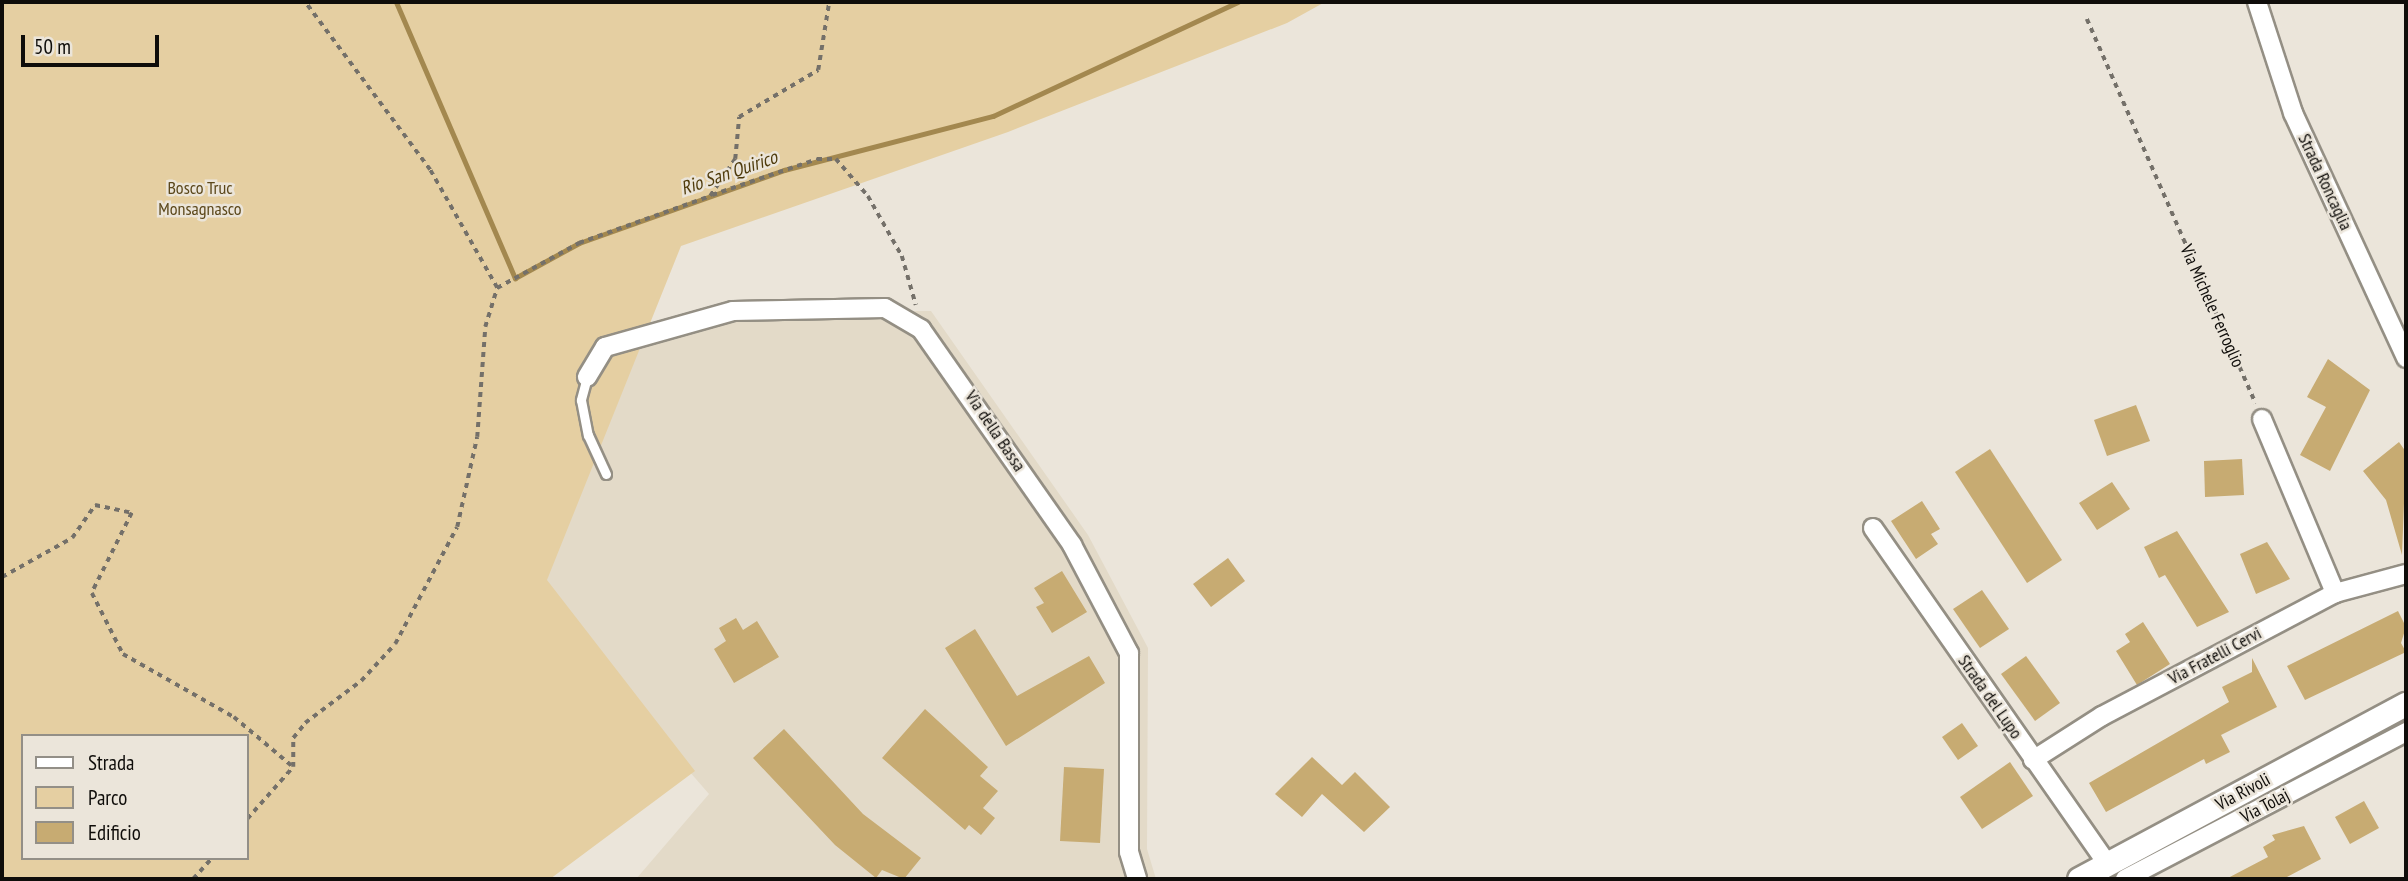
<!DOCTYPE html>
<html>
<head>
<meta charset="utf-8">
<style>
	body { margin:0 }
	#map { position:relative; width:2408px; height:881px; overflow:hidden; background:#ebe5da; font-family:"PT Sans Narrow",sans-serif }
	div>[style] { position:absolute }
	.built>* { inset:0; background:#e3dac8 }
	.green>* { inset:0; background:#e5cfa2 }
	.stream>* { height:5px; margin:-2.5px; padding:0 2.5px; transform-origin:2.5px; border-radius:2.5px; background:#a3884f }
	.building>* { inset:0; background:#c7ab72 }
	.path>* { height:3.5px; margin-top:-1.75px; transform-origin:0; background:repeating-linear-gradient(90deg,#747069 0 5px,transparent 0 10px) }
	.roads { filter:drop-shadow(2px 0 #948f84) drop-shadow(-2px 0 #948f84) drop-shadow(0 2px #948f84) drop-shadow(0 -2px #948f84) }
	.service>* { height:9px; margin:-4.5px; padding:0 4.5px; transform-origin:4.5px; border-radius:4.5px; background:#fff }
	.minor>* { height:18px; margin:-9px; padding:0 9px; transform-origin:9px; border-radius:9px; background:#fff }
	.tertiary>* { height:23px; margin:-11.5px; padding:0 11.5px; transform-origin:11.5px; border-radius:11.5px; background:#fff }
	span { translate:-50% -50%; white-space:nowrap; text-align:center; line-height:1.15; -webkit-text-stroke:5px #ebe5da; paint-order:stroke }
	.street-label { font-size:18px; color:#0f0d0a }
	.park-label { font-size:18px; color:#5b471a }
	.water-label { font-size:19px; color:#4f3b0c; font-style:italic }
	.frame { position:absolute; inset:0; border:4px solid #0f0d0a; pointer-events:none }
	.legend { position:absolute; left:21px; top:734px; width:228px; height:126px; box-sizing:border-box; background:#ebe5da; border:2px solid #938f87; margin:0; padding:9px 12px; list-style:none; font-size:21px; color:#0f0d0a }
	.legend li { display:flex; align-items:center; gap:14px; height:35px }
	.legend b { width:35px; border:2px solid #938f87 }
	.scale { position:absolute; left:21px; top:35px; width:138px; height:32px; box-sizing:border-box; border:4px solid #0f0d0a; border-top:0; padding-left:9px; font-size:21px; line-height:24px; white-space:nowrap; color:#0f0d0a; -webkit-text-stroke:5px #ebe5da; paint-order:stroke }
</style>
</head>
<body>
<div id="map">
	<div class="built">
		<i style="clip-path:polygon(931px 311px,1088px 535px,1148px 648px,1147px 849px,1156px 879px,636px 879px,709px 794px,528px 586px,572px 362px,756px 312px)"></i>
	</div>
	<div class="green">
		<i style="clip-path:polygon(evenodd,2px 2px,1325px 2px,1287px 23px,1008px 132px,681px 246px,547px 580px,695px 771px,550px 879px,2px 879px,2px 2px,23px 736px,247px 736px,247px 858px,23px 858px,23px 736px)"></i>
	</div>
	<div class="stream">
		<i style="left:396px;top:2px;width:301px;rotate:66.7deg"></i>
		<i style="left:515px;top:278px;width:73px;rotate:-28.7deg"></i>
		<i style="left:579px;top:243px;width:218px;rotate:-19.6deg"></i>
		<i style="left:784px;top:170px;width:216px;rotate:-14.5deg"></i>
		<i style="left:993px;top:116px;width:270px;rotate:-25deg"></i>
	</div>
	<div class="building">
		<i style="clip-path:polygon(2328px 359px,2370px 390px,2330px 471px,2300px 455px,2326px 407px,2307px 397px)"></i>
		<i style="clip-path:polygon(2136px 405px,2150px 441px,2107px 456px,2094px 420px)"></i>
		<i style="clip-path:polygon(2399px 442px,2406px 452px,2402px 555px,2386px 500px,2363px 471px)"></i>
		<i style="clip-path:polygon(1990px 449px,2062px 560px,2027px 583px,1955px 472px)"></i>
		<i style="clip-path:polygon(2242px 459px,2244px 495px,2205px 497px,2204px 461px)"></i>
		<i style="clip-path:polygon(2112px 482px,2130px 509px,2097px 530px,2079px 503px)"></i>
		<i style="clip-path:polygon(1922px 501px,1940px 529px,1931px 534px,1938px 544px,1916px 559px,1891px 521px)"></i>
		<i style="clip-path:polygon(2177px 531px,2229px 612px,2197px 627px,2165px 575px,2159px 578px,2144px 547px)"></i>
		<i style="clip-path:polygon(2267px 542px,2290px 579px,2256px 594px,2240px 554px)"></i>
		<i style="clip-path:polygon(1228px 558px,1245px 581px,1211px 607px,1193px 584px)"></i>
		<i style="clip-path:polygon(1062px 571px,1087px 612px,1052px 633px,1036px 607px,1044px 603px,1034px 588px)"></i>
		<i style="clip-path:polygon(1982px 590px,2009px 629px,1980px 648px,1953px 609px)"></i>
		<i style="clip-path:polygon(2398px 611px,2406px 627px,2401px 643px,2406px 652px,2305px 700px,2287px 666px)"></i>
		<i style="clip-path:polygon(736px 618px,743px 630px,757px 621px,779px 657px,734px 683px,714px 649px,726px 641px,719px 628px)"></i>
		<i style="clip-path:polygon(2143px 622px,2170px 664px,2137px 685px,2116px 651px,2130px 642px,2125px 634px)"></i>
		<i style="clip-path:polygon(975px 629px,1017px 696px,1089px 656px,1105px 683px,1006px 746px,945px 648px)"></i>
		<i style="clip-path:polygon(2026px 656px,2060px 703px,2035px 721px,2001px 674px)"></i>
		<i style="clip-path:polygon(2252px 658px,2277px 707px,2221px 735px,2230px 752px,2206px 764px,2204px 759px,2106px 812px,2089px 783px,2229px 702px,2222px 687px,2252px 672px)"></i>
		<i style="clip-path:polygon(925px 709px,988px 767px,980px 776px,998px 791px,983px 808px,995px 818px,981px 835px,969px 825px,965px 830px,882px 758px)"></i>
		<i style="clip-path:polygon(1962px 723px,1978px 746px,1958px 760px,1942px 737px)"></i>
		<i style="clip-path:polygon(784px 729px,863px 814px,921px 858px,904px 879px,882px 870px,876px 878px,835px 845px,753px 758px)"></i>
		<i style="clip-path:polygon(1312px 757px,1342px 785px,1355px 772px,1390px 807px,1364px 832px,1322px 794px,1302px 817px,1275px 794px)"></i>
		<i style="clip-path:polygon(2010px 762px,2033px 796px,1982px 829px,1960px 797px)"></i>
		<i style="clip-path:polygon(1064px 767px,1104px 769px,1100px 843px,1060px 841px)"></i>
		<i style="clip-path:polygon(2364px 801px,2379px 828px,2350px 844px,2335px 817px)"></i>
		<i style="clip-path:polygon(2304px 826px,2321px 859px,2283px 879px,2226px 879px,2268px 857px,2263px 847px,2275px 840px,2272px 835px)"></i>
	</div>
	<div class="path">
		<i style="left:2087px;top:19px;width:420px;rotate:66.3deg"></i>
		<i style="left:712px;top:195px;width:111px;rotate:-18.9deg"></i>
		<i style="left:817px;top:159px;width:19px"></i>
		<i style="left:836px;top:159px;width:49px;rotate:49.1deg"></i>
		<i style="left:868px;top:196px;width:69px;rotate:60.5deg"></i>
		<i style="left:902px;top:256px;width:51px;rotate:74.1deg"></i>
		<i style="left:497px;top:288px;width:94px;rotate:-28.8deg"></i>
		<i style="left:579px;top:243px;width:139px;rotate:-19.7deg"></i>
		<i style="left:710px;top:196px;width:45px;rotate:-56deg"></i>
		<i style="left:735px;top:159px;width:42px;rotate:-84.6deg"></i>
		<i style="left:739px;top:117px;width:92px;rotate:-30.7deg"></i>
		<i style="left:818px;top:70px;width:69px;rotate:-80.8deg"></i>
		<i style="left:2px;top:577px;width:80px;rotate:-29.1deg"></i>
		<i style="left:72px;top:538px;width:40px;rotate:-55.1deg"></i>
		<i style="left:95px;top:505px;width:38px;rotate:12deg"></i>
		<i style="left:132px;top:513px;width:89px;rotate:116.6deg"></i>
		<i style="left:92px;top:593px;width:68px;rotate:63.1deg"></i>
		<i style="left:123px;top:654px;width:128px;rotate:29.6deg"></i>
		<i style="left:234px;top:717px;width:76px;rotate:40.2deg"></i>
		<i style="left:247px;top:819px;width:69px;rotate:-48.5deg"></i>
		<i style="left:293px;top:767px;width:29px;rotate:-90deg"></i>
		<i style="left:293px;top:738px;width:19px;rotate:-51deg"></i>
		<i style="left:305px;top:723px;width:70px;rotate:-36.9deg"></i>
		<i style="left:361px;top:681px;width:50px;rotate:-47.4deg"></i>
		<i style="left:395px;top:644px;width:132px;rotate:-62.1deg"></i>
		<i style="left:457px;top:527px;width:92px;rotate:-77.5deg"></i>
		<i style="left:477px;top:437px;width:110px;rotate:-85.8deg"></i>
		<i style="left:485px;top:327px;width:41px;rotate:-72.9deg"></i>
		<i style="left:497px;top:288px;width:136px;rotate:-119.6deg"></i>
		<i style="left:430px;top:170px;width:209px;rotate:-126.7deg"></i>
		<i style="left:193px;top:879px;width:28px;rotate:-48deg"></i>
	</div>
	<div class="roads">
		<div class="service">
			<i style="left:587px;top:377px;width:24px;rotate:105deg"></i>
			<i style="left:581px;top:400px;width:36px;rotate:79deg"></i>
			<i style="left:588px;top:435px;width:43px;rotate:65.2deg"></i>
		</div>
		<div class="minor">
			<i style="left:2257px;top:2px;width:117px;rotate:72deg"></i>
			<i style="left:2293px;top:113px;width:270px;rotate:65.2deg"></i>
			<i style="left:587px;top:377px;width:35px;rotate:-59deg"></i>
			<i style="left:605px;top:347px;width:133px;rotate:-15.7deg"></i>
			<i style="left:733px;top:311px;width:152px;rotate:-1.1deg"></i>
			<i style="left:885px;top:308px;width:42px;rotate:30.3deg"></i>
			<i style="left:921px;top:329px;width:264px;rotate:55deg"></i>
			<i style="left:1072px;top:545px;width:122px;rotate:62.2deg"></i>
			<i style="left:1129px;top:653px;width:199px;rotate:90deg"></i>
			<i style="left:1129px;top:852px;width:28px;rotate:73deg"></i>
			<i style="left:2262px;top:419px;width:189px;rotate:67.2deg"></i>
			<i style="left:1873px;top:528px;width:409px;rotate:55.1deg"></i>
			<i style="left:2033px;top:760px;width:82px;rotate:-32.5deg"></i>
			<i style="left:2102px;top:716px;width:263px;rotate:-27.8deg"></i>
			<i style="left:2335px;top:593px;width:73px;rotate:-15deg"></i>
			<i style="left:2125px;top:879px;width:317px;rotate:-27.6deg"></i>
		</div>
		<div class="tertiary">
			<i style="left:2079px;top:879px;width:371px;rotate:-28.2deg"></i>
		</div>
	</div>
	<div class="street-label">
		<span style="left:2325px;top:182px;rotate:65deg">Strada Roncaglia</span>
		<span style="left:2212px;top:306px;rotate:66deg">Via Michele Ferroglio</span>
		<span style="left:995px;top:431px;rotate:56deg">Via della Bassa</span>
		<span style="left:2215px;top:656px;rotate:-28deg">Via Fratelli Cervi</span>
		<span style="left:1990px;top:697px;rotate:55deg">Strada del Lupo</span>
		<span style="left:2243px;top:792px;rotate:-28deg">Via Rivoli</span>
		<span style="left:2265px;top:806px;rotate:-28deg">Via Tolaj</span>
	</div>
	<div class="park-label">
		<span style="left:200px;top:199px">Bosco Truc<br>Monsagnasco</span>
	</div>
	<div class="water-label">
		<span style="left:729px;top:173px;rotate:-19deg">Rio San Quirico</span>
	</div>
	<div class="frame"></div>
	<ul class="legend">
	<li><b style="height:9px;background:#fff"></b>Strada</li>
	<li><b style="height:19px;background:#e5cfa2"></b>Parco</li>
	<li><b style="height:19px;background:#c7ab72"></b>Edificio</li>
	</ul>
	<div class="scale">50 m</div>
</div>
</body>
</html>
